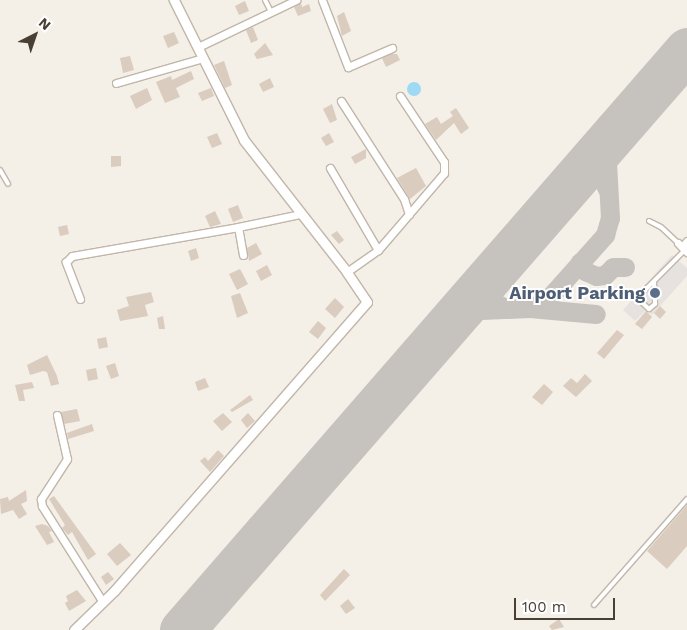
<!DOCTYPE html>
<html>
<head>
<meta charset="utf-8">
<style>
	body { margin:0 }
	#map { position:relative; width:687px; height:630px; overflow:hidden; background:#f4efe7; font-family:"Work Sans",sans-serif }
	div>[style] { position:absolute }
	.parking>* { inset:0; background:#e5e2df }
	.water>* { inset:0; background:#9fdaf5 }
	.round { border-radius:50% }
	.taxiway>* { height:19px; margin:-9.5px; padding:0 9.5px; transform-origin:9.5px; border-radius:9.5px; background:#c6c3bf }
	.runway>* { height:45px; margin:-22.5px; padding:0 22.5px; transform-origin:22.5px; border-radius:22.5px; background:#c6c3bf }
	.building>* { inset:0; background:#daccbe }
	.roads { filter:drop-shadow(1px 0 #c1b6a9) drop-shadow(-1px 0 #c1b6a9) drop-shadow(0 1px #c1b6a9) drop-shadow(0 -1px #c1b6a9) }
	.service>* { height:4px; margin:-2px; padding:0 2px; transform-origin:2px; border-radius:2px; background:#fff }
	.minor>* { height:7px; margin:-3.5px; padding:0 3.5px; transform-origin:3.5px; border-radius:3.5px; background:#fff }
	.tertiary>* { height:9px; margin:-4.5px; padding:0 4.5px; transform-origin:4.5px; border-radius:4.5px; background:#fff }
	.dots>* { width:14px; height:14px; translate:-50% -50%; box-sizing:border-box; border:2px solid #fff; border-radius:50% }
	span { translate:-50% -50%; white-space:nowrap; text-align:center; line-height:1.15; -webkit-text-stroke:4px #fff; paint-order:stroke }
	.service-label { font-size:18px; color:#4e5e75; font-weight:700 }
	.right { translate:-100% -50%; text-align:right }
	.north { position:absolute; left:10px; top:10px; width:50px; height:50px; -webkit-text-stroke:4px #fff; paint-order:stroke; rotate:41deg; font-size:14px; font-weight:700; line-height:20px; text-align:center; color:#483f35 }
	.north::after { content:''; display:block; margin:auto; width:18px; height:22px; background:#483f35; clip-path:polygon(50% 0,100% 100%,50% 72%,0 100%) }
	.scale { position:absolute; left:514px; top:598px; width:101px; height:22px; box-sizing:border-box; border:2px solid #483f35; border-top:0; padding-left:6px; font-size:15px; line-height:18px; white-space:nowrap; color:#483f35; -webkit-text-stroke:4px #fff; paint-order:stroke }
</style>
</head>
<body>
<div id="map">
	<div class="parking">
		<i style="clip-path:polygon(672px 255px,687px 268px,687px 276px,652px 315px,646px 310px,635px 321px,623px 310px)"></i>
	</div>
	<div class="water">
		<i class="round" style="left:407px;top:82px;width:14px;height:14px"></i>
	</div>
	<div class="taxiway">
		<i style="left:570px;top:185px;width:13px;rotate:-39deg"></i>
		<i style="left:580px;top:177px;width:13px;rotate:-4deg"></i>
		<i style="left:593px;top:176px;width:11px;rotate:27deg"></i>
		<i style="left:603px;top:181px;width:11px;rotate:63deg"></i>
		<i style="left:580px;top:262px;width:10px;rotate:61deg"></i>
		<i style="left:585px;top:271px;width:12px;rotate:24deg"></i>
		<i style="left:596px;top:276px;width:9px;rotate:-6deg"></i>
		<i style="left:605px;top:275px;width:11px;rotate:-45deg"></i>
		<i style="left:613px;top:267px;width:12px"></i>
		<i style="left:501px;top:264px;width:27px;rotate:123deg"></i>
		<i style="left:486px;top:287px;width:15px;rotate:67deg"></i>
		<i style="left:492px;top:301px;width:17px;rotate:28deg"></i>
		<i style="left:530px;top:308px;width:17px;rotate:-24deg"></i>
		<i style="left:546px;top:301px;width:89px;rotate:-48.2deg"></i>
		<i style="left:605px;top:235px;width:18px;rotate:-74deg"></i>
		<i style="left:610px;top:218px;width:74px;rotate:-93.1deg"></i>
		<i style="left:460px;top:311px;width:70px;rotate:-2.5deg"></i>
		<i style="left:530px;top:308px;width:66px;rotate:5.2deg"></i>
	</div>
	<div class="runway">
		<i style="left:182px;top:630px;width:769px;rotate:-48.95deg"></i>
	</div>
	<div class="building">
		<i style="clip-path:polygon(245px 1px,249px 11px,239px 15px,235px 6px)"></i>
		<i style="clip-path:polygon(301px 3px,302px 7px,309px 4px,311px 11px,298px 16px,294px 7px)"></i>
		<i style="clip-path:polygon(344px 12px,351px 31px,342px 36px,337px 16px)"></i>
		<i style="clip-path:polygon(253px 27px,258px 40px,251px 43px,246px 30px)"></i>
		<i style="clip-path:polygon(174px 32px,179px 43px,168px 48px,163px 36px)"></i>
		<i style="clip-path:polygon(265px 43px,273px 55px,257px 59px,254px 54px)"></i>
		<i style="clip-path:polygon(391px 54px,397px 54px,400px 60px,386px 67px,382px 58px)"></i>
		<i style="clip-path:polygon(130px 56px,134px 70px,123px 73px,120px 58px)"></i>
		<i style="clip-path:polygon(224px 61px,232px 85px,225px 88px,214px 65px)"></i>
		<i style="clip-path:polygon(191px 71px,194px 79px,176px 88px,180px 97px,165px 103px,156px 82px,171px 76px,172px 80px)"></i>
		<i style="clip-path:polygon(270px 78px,274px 87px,263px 92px,259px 84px)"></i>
		<i style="clip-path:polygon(147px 88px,152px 100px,136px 109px,130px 96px)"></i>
		<i style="clip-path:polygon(211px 88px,214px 96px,202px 101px,198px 93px)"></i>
		<i style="clip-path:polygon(332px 104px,337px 120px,330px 123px,323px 109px)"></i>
		<i style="clip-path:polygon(456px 108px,469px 128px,461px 134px,454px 123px,436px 140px,425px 124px,437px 117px,441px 124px,453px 116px,450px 112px)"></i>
		<i style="clip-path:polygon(217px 133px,222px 144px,212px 148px,207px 137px)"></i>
		<i style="clip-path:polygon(329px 133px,334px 142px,326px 146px,321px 138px)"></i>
		<i style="clip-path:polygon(366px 149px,366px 158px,355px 164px,351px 157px)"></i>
		<i style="clip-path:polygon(111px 156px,121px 156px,121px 166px,111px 167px)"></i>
		<i style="clip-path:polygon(416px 168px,426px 186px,410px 199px,397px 178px)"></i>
		<i style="clip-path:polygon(238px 205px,243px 218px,233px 222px,228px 209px)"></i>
		<i style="clip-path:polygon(215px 211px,221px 224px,210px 227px,205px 216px)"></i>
		<i style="clip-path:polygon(67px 225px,69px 234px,60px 236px,58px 227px)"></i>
		<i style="clip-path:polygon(337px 231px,344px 240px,339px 244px,331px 235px)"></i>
		<i style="clip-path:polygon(256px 243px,262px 254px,249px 261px,247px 248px)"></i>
		<i style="clip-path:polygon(196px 248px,199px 258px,191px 261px,188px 251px)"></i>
		<i style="clip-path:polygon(267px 265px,272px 275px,261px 281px,256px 271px)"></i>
		<i style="clip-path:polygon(240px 269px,248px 284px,237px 290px,229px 274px)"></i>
		<i style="clip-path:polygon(151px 292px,154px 302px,145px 305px,148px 316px,120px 321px,117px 310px,129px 306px,126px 297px)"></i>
		<i style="clip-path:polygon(240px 293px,248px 313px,237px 318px,231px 296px)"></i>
		<i style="clip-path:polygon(335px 298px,344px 307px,335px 318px,325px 309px)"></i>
		<i style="clip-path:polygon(660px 306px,666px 312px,660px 319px,654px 313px)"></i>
		<i style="clip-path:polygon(646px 311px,652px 317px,642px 329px,635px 324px)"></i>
		<i style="clip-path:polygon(163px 316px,165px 329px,159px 329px,157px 318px)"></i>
		<i style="clip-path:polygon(318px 321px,326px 328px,318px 339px,309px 332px)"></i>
		<i style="clip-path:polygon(617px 330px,624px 335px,604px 359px,597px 353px)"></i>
		<i style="clip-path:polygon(106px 337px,108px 347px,99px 349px,97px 339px)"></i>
		<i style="clip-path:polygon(47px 355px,57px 376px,59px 384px,51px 386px,47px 372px,43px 371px,30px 375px,27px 365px)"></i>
		<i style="clip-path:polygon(115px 363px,119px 376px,111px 379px,106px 366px)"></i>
		<i style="clip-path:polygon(96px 368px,98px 379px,88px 381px,86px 370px)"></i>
		<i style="clip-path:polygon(585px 374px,592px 381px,576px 397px,563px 386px,571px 378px,577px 383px)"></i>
		<i style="clip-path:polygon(205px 378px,209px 387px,198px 391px,195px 382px)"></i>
		<i style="clip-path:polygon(32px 382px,34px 388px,23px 390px,25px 401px,19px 401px,15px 385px)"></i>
		<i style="clip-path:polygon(544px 384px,553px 392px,542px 405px,532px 397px)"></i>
		<i style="clip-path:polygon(250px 395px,253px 400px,232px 412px,230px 410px)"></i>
		<i style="clip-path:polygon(77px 409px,80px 421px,64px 424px,61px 412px)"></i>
		<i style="clip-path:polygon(223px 413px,232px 422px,222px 431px,213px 421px)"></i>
		<i style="clip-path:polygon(248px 413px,255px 421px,247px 428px,241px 420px)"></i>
		<i style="clip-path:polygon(92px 424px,94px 431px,68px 439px,67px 433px)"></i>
		<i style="clip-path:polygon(218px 450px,224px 456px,210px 472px,200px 461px,205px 457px,208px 461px)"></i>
		<i style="clip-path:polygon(26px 490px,27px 501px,21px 504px,27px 514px,19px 519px,13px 510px,1px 514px,0 499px,8px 497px,9px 501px)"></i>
		<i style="clip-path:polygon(54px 496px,96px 554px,88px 560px,72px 532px,68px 535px,62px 528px,65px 525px,49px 499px)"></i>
		<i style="clip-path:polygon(687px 505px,687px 546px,667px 569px,647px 551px)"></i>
		<i style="clip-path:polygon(42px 524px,48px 526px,52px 531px,49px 532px,54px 542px,47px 545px,35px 526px)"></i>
		<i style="clip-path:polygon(120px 543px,131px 555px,117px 566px,107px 554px)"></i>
		<i style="clip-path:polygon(344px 569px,350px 575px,325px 601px,320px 595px)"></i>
		<i style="clip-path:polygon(108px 572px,114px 579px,106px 585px,101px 577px)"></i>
		<i style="clip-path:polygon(77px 590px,86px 601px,69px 611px,65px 603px,68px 601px,66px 596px)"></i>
		<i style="clip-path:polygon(348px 599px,355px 608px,346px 614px,340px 606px)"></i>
		<i style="clip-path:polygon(559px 619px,564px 627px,552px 630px,549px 626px)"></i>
	</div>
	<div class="roads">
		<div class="service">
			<i style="left:265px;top:0;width:13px;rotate:63deg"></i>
			<i style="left:0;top:170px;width:16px;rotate:60deg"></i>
			<i style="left:649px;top:221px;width:13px;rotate:27deg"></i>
			<i style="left:661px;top:227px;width:23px;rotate:43deg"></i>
			<i style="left:654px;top:282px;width:22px;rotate:87deg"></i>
			<i style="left:655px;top:304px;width:8px;rotate:140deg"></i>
			<i style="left:649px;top:309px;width:16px;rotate:-137deg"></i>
			<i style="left:637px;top:298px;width:68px;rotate:-45deg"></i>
			<i style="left:594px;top:605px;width:141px;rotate:-48.7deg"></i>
		</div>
		<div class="minor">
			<i style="left:322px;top:0;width:72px;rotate:68.8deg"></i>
			<i style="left:348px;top:67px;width:48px;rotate:-23.4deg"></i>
			<i style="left:198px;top:47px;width:109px;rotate:-25.6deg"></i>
			<i style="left:116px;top:83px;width:91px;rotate:-16deg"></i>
			<i style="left:400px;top:96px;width:79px;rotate:56.3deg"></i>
			<i style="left:444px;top:162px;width:11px;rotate:90deg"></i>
			<i style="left:444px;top:173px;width:54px;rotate:130.5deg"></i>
			<i style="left:341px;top:101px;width:117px;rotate:57.3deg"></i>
			<i style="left:404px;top:199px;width:16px;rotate:72deg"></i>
			<i style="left:409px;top:214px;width:48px;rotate:130.7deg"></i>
			<i style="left:330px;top:168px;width:95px;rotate:59.7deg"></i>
			<i style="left:378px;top:250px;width:38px;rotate:145deg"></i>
			<i style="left:678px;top:243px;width:13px;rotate:45deg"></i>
			<i style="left:682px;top:247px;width:8px;rotate:-50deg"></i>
			<i style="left:243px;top:255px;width:28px;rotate:-100deg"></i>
			<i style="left:238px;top:227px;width:63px;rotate:-11.8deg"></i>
			<i style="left:80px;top:299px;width:40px;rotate:-111deg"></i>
			<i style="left:66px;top:262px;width:8px;rotate:-45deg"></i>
			<i style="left:72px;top:256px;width:169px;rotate:-9.9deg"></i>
			<i style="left:57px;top:415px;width:45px;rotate:77.2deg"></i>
			<i style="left:67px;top:459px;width:48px;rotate:123deg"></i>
			<i style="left:41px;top:499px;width:7px;rotate:82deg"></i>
			<i style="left:42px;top:506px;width:114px;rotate:57.6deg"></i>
		</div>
		<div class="tertiary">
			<i style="left:74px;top:630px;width:56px;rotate:-44.3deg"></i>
			<i style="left:114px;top:591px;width:384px;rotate:-48.8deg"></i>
			<i style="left:367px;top:302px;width:36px;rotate:-124deg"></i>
			<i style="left:347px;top:272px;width:167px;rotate:-128deg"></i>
			<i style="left:244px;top:140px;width:157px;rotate:-116.6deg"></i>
		</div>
	</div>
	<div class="dots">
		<i style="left:655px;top:293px;background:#5c6f8a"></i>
	</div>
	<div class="service-label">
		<span class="right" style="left:645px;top:293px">Airport Parking</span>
	</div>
	<div class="north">N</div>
	<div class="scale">100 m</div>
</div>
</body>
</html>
